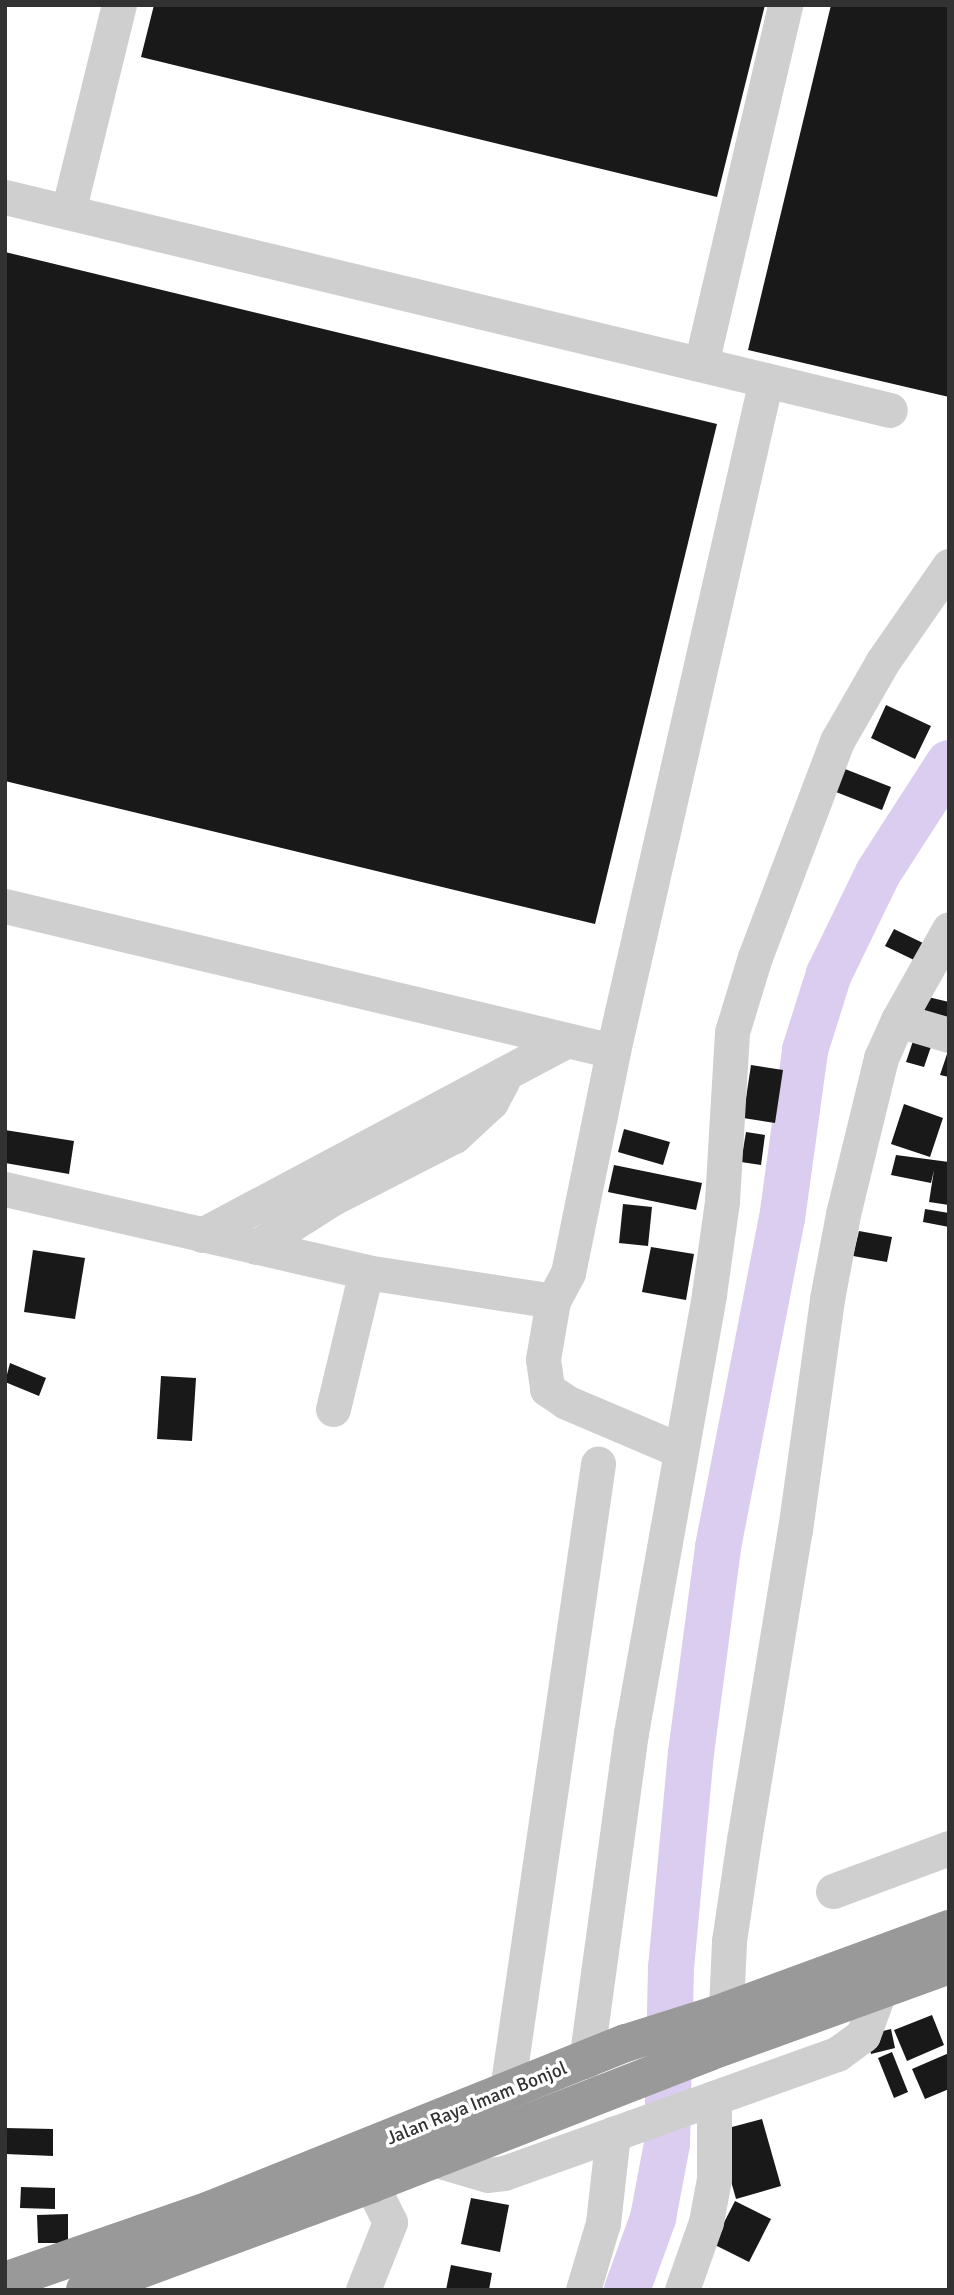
<!DOCTYPE html>
<html>
<head>
<meta charset="utf-8">
<style>
	body { margin:0 }
	#map { position:relative; width:954px; height:2295px; overflow:hidden; background:#fff; font-family:Signika,sans-serif }
	div>[style] { position:absolute }
	.river>* { height:46px; margin:-23px; padding:0 23px; transform-origin:23px; border-radius:23px; background:#dbcdef }
	.building>* { inset:0; background:#191919 }
	.minor>* { height:35px; margin:-17.5px; padding:0 17.5px; transform-origin:17.5px; border-radius:17.5px; background:#cfcfcf }
	.highway>* { height:38px; margin:-19px; padding:0 19px; transform-origin:19px; border-radius:19px; background:#999 }
	span { translate:-50% -50%; white-space:nowrap; text-align:center; line-height:1.15; -webkit-text-stroke:7px #fff; paint-order:stroke }
	.street-label { font-size:19px; color:#323232 }
	.frame { position:absolute; inset:0; border:7px solid #323232; pointer-events:none }
</style>
</head>
<body>
<div id="map">
	<div class="river">
		<i style="left:627px;top:2290px;width:77px;rotate:-70.1deg"></i>
		<i style="left:653px;top:2218px;width:75px;rotate:-79.3deg"></i>
		<i style="left:667px;top:2144px;width:176px;rotate:-88.7deg"></i>
		<i style="left:671px;top:1968px;width:216px;rotate:-84.7deg"></i>
		<i style="left:691px;top:1753px;width:208px;rotate:-82.5deg"></i>
		<i style="left:718px;top:1547px;width:334px;rotate:-79deg"></i>
		<i style="left:782px;top:1219px;width:171px;rotate:-82.2deg"></i>
		<i style="left:805px;top:1050px;width:80px;rotate:-72.5deg"></i>
		<i style="left:829px;top:974px;width:112px;rotate:-64.1deg"></i>
		<i style="left:878px;top:873px;width:131px;rotate:-57.2deg"></i>
	</div>
	<div class="building">
		<i style="clip-path:polygon(154px 5px,765px 5px,717px 197px,141px 57px)"></i>
		<i style="clip-path:polygon(831px 5px,949px 5px,949px 397px,748px 350px)"></i>
		<i style="clip-path:polygon(5px 252px,717px 424px,595px 924px,5px 781px)"></i>
		<i style="clip-path:polygon(886px 705px,931px 726px,915px 759px,871px 738px)"></i>
		<i style="clip-path:polygon(845px 769px,891px 787px,882px 810px,836px 792px)"></i>
		<i style="clip-path:polygon(894px 929px,923px 943px,914px 960px,885px 946px)"></i>
		<i style="clip-path:polygon(924px 996px,949px 1002px,949px 1032px,916px 1022px)"></i>
		<i style="clip-path:polygon(916px 1032px,934px 1038px,924px 1067px,906px 1062px)"></i>
		<i style="clip-path:polygon(949px 1048px,949px 1077px,940px 1075px)"></i>
		<i style="clip-path:polygon(751px 1065px,783px 1070px,775px 1123px,743px 1118px)"></i>
		<i style="clip-path:polygon(904px 1104px,943px 1118px,930px 1157px,891px 1144px)"></i>
		<i style="clip-path:polygon(624px 1129px,670px 1142px,663px 1165px,618px 1152px)"></i>
		<i style="clip-path:polygon(5px 1130px,74px 1141px,69px 1174px,5px 1163px)"></i>
		<i style="clip-path:polygon(746px 1132px,765px 1135px,761px 1165px,741px 1162px)"></i>
		<i style="clip-path:polygon(896px 1155px,949px 1162px,949px 1205px,929px 1202px,934px 1170px,931px 1183px,891px 1175px)"></i>
		<i style="clip-path:polygon(614px 1165px,702px 1183px,696px 1210px,608px 1192px)"></i>
		<i style="clip-path:polygon(623px 1204px,652px 1207px,648px 1246px,619px 1243px)"></i>
		<i style="clip-path:polygon(925px 1209px,949px 1213px,949px 1227px,923px 1222px)"></i>
		<i style="clip-path:polygon(859px 1231px,892px 1237px,887px 1262px,853px 1256px)"></i>
		<i style="clip-path:polygon(651px 1247px,694px 1254px,686px 1300px,642px 1292px)"></i>
		<i style="clip-path:polygon(33px 1250px,85px 1258px,75px 1319px,24px 1312px)"></i>
		<i style="clip-path:polygon(10px 1363px,46px 1378px,39px 1396px,5px 1382px)"></i>
		<i style="clip-path:polygon(161px 1376px,196px 1378px,192px 1441px,157px 1439px)"></i>
		<i style="clip-path:polygon(932px 2015px,944px 2045px,907px 2061px,894px 2030px)"></i>
		<i style="clip-path:polygon(891px 2029px,895px 2048px,871px 2054px,867px 2035px)"></i>
		<i style="clip-path:polygon(892px 2052px,908px 2092px,894px 2098px,878px 2058px)"></i>
		<i style="clip-path:polygon(949px 2053px,949px 2089px,925px 2099px,912px 2069px)"></i>
		<i style="clip-path:polygon(762px 2119px,781px 2186px,736px 2199px,717px 2131px)"></i>
		<i style="clip-path:polygon(5px 2128px,53px 2129px,53px 2156px,5px 2154px)"></i>
		<i style="clip-path:polygon(21px 2187px,55px 2188px,55px 2209px,20px 2208px)"></i>
		<i style="clip-path:polygon(471px 2198px,509px 2205px,500px 2252px,461px 2244px)"></i>
		<i style="clip-path:polygon(735px 2201px,771px 2219px,749px 2262px,713px 2244px)"></i>
		<i style="clip-path:polygon(68px 2214px,68px 2243px,38px 2243px,37px 2215px)"></i>
		<i style="clip-path:polygon(451px 2265px,492px 2273px,489px 2290px,446px 2290px)"></i>
	</div>
	<div class="minor">
		<i style="left:5px;top:197px;width:910px;rotate:13.53deg"></i>
		<i style="left:68px;top:212px;width:213px;rotate:-76.2deg"></i>
		<i style="left:701px;top:364px;width:369px;rotate:-76.8deg"></i>
		<i style="left:5px;top:906px;width:625px;rotate:13.41deg"></i>
		<i style="left:898px;top:1020px;width:53px;rotate:16.4deg"></i>
		<i style="left:5px;top:1189px;width:370px;rotate:12.9deg"></i>
		<i style="left:366px;top:1272px;width:189px;rotate:8.8deg"></i>
		<i style="left:553px;top:1301px;width:32px;rotate:-62deg"></i>
		<i style="left:568px;top:1273px;width:227px;rotate:-78.5deg"></i>
		<i style="left:613px;top:1051px;width:688px;rotate:-77.16deg"></i>
		<i style="left:202px;top:1235px;width:412px;rotate:-28.1deg"></i>
		<i style="left:256px;top:1247px;width:91px;rotate:-32.5deg"></i>
		<i style="left:333px;top:1198px;width:136px;rotate:-27.1deg"></i>
		<i style="left:454px;top:1136px;width:50px;rotate:-42.6deg"></i>
		<i style="left:491px;top:1102px;width:24px;rotate:-62deg"></i>
		<i style="left:553px;top:1301px;width:59px;rotate:99.8deg"></i>
		<i style="left:543px;top:1359px;width:30px;rotate:82deg"></i>
		<i style="left:547px;top:1389px;width:23px;rotate:34deg"></i>
		<i style="left:566px;top:1402px;width:123px;rotate:23deg"></i>
		<i style="left:333px;top:1409px;width:141px;rotate:-76.5deg"></i>
		<i style="left:833px;top:1891px;width:124px;rotate:-20.3deg"></i>
		<i style="left:726px;top:2008px;width:67px;rotate:-87.4deg"></i>
		<i style="left:729px;top:1941px;width:102px;rotate:-81.6deg"></i>
		<i style="left:744px;top:1840px;width:314px;rotate:-80.7deg"></i>
		<i style="left:795px;top:1530px;width:233px;rotate:-82.1deg"></i>
		<i style="left:827px;top:1299px;width:86px;rotate:-79.3deg"></i>
		<i style="left:843px;top:1214px;width:161px;rotate:-76.3deg"></i>
		<i style="left:881px;top:1058px;width:42px;rotate:-65.9deg"></i>
		<i style="left:898px;top:1020px;width:104px;rotate:-60.7deg"></i>
		<i style="left:586px;top:2061px;width:331px;rotate:-82.2deg"></i>
		<i style="left:631px;top:1733px;width:446px;rotate:-79.9deg"></i>
		<i style="left:709px;top:1294px;width:94px;rotate:-82deg"></i>
		<i style="left:722px;top:1201px;width:169px;rotate:-86.6deg"></i>
		<i style="left:732px;top:1032px;width:78px;rotate:-73deg"></i>
		<i style="left:755px;top:957px;width:231px;rotate:-69.2deg"></i>
		<i style="left:837px;top:741px;width:92px;rotate:-60.1deg"></i>
		<i style="left:883px;top:661px;width:116px;rotate:-55.2deg"></i>
		<i style="left:507px;top:2090px;width:633px;rotate:-81.73deg"></i>
		<i style="left:433px;top:2159px;width:57px;rotate:16.2deg"></i>
		<i style="left:488px;top:2175px;width:16px;rotate:-7deg"></i>
		<i style="left:504px;top:2173px;width:354px;rotate:-19.7deg"></i>
		<i style="left:837px;top:2054px;width:32px;rotate:-36deg"></i>
		<i style="left:863px;top:2035px;width:49px;rotate:-69.7deg"></i>
		<i style="left:363px;top:2290px;width:73px;rotate:-68.3deg"></i>
		<i style="left:390px;top:2222px;width:42px;rotate:-116.6deg"></i>
		<i style="left:583px;top:2290px;width:70px;rotate:-73.4deg"></i>
		<i style="left:603px;top:2223px;width:90px;rotate:-83.6deg"></i>
		<i style="left:682px;top:2290px;width:72px;rotate:-70.6deg"></i>
		<i style="left:706px;top:2222px;width:44px;rotate:-79.5deg"></i>
		<i style="left:714px;top:2179px;width:81px;rotate:-90deg"></i>
	</div>
	<div class="highway">
		<i style="left:5px;top:2281px;width:217px;rotate:-19.1deg"></i>
		<i style="left:210px;top:2210px;width:448px;rotate:-21.9deg"></i>
		<i style="left:626px;top:2043px;width:93px;rotate:-17.5deg"></i>
		<i style="left:715px;top:2015px;width:249px;rotate:-20.2deg"></i>
		<i style="left:85px;top:2290px;width:305px;rotate:-20.3deg"></i>
		<i style="left:371px;top:2184px;width:363px;rotate:-21.3deg"></i>
		<i style="left:709px;top:2052px;width:255px;rotate:-19.9deg"></i>
	</div>
	<div class="street-label">
		<span style="left:477px;top:2104px;rotate:-22deg">Jalan Raya Imam Bonjol</span>
	</div>
	<div class="frame"></div>
</div>
</body>
</html>
